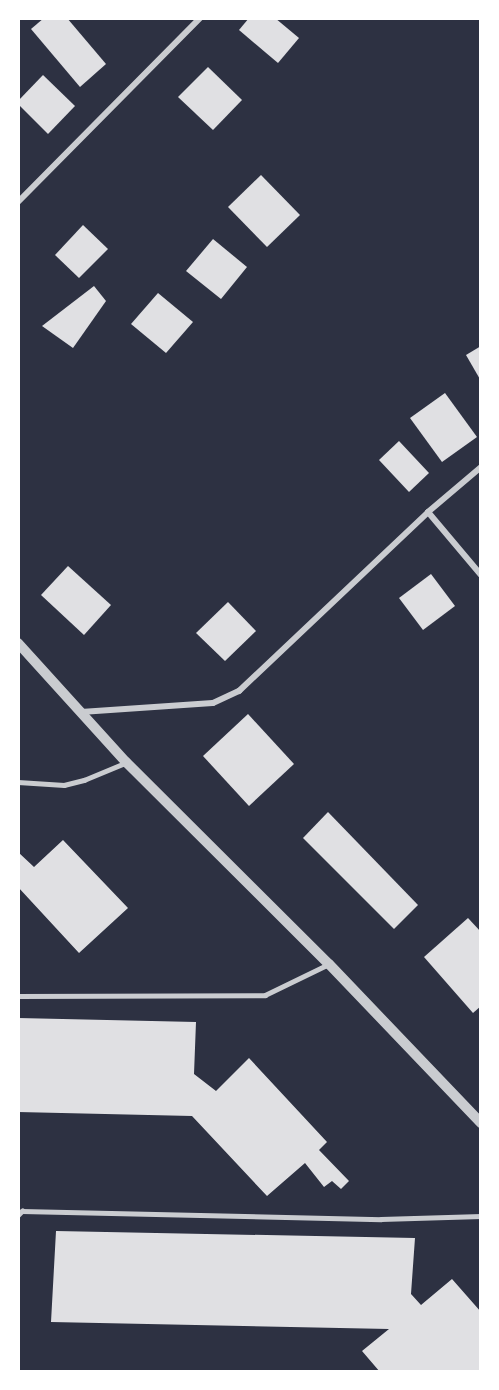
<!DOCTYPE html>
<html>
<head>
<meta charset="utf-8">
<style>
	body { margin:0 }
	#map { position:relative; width:499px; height:1390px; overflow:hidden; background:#2d3142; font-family:"DejaVu Sans",sans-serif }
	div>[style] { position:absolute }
	.building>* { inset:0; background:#e0e0e3 }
	.service>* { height:4.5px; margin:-2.25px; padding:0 2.25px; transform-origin:2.25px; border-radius:2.25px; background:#caccd0 }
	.minor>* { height:6px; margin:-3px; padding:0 3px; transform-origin:3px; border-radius:3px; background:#caccd0 }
	.tertiary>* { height:10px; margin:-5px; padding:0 5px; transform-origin:5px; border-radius:5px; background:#caccd0 }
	span { translate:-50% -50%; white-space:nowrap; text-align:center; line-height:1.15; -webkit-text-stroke:4.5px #fff; paint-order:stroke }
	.frame { position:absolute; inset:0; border:20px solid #fff; pointer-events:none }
</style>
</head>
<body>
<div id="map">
	<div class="building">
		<i style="clip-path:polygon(44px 18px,67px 18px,106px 64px,80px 87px,31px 29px)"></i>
		<i style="clip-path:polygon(249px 18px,275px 18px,299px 38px,278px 63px,239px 30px)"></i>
		<i style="clip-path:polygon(208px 67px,242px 100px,213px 130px,178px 97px)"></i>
		<i style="clip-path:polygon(43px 75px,75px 106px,48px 134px,18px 104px,18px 101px)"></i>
		<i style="clip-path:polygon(261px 175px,300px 215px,267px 247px,228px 207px)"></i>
		<i style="clip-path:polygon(83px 225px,108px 249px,79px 278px,55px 255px)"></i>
		<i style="clip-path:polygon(213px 239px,247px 267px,221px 299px,186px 271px)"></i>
		<i style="clip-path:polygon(94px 286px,106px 301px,73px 348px,42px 326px)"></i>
		<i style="clip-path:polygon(158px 293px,193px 322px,166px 353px,131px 324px)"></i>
		<i style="clip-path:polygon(481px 346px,481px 381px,466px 355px)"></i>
		<i style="clip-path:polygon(445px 393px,477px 437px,442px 462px,410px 418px)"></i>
		<i style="clip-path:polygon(399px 441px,429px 473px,409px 492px,379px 460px)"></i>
		<i style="clip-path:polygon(68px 566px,111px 605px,84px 635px,41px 595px)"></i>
		<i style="clip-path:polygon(431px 574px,455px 606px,423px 630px,399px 598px)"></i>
		<i style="clip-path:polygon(228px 602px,256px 631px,225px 661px,196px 633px)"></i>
		<i style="clip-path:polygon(248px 714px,294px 764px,249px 806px,203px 756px)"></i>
		<i style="clip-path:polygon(328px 812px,418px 905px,394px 929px,303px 838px)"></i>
		<i style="clip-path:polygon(63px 840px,128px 908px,79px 953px,18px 887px,18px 852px,34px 867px)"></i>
		<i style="clip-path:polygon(468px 918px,481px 932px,481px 1006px,473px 1013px,424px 957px)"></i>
		<i style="clip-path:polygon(18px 1018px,196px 1022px,194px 1074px,216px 1091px,249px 1058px,327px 1142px,319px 1150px,349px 1181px,341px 1189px,332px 1181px,324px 1187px,305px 1163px,267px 1196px,192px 1116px,18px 1112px)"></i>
		<i style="clip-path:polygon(56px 1231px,415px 1238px,411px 1294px,421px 1305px,452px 1279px,481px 1312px,481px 1372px,380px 1372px,362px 1351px,389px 1329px,51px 1322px)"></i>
	</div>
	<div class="service">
		<i style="left:18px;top:782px;width:46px;rotate:3.7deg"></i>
		<i style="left:64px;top:785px;width:21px;rotate:-14deg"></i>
		<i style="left:84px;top:780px;width:44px;rotate:-22.5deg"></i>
		<i style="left:18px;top:996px;width:247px;rotate:-0.2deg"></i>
		<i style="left:265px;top:995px;width:71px;rotate:-25.8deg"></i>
		<i style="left:18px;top:1215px;width:6px;rotate:-45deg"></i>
		<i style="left:22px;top:1211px;width:359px;rotate:1.3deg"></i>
		<i style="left:381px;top:1219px;width:100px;rotate:-1.7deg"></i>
	</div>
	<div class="minor">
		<i style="left:18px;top:202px;width:259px;rotate:-45.3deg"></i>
		<i style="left:428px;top:512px;width:82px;rotate:49.9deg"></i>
		<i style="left:81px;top:712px;width:132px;rotate:-3.9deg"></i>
		<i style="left:213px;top:703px;width:29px;rotate:-25deg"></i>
		<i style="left:239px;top:691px;width:260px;rotate:-43.4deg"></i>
		<i style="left:428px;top:512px;width:70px;rotate:-40.3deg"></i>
	</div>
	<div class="tertiary">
		<i style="left:18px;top:643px;width:161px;rotate:47.8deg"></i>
		<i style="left:126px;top:762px;width:286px;rotate:44.9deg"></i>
		<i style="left:329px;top:964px;width:220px;rotate:46.3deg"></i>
	</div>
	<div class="frame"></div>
</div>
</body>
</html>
